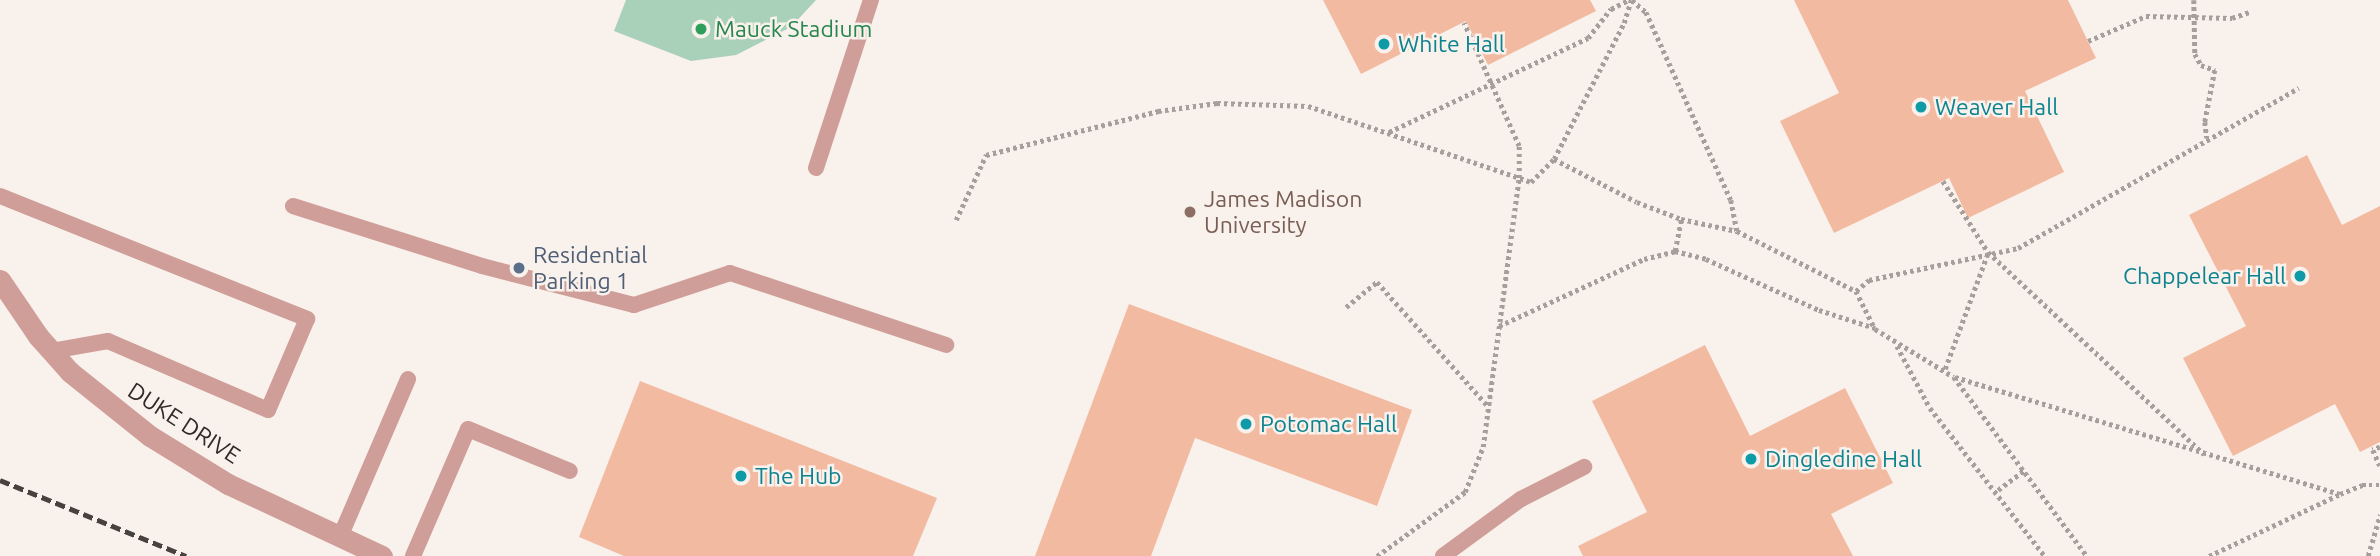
<!DOCTYPE html>
<html>
<head>
<meta charset="utf-8">
<style>
	body { margin:0 }
	#map { position:relative; width:2380px; height:556px; overflow:hidden; background:#f9f1ec; font-family:Ubuntu,sans-serif }
	div>[style] { position:absolute }
	.green>* { inset:0; background:#a9d0b8 }
	.building>* { inset:0; background:#f3baa2 }
	.path>* { height:4.5px; margin-top:-2.25px; transform-origin:0; background:repeating-linear-gradient(90deg,#a6a09d 0 3.5px,transparent 0 7px) }
	.lane>* { height:16px; margin:-8px; padding:0 8px; transform-origin:8px; border-radius:8px; background:#d09e99 }
	.street>* { height:21px; margin:-10.5px; padding:0 10.5px; transform-origin:10.5px; border-radius:10.5px; background:#d09e99 }
	.rail>* { height:5px; margin-top:-2.5px; transform-origin:0; background:repeating-linear-gradient(90deg,#464240 0 10px,transparent 0 15px) }
	.dots>* { width:19px; height:19px; translate:-50% -50%; box-sizing:border-box; border:4px solid #f9f1ec; border-radius:50% }
	span { translate:-50% -50%; white-space:nowrap; text-align:center; line-height:1.15; -webkit-text-stroke:5px #f9f1ec; paint-order:stroke }
	.leisure-label { font-size:23px; color:#27864d }
	.left { translate:0 -50%; text-align:left }
	.culture-label { font-size:23px; color:#0d838f }
	.right { translate:-100% -50%; text-align:right }
	.education-label { font-size:23px; color:#785e54 }
	.service-label { font-size:23px; color:#4e5e75 }
	.street-label { font-size:23px; color:#2e2b29 }
</style>
</head>
<body>
<div id="map">
	<div class="green">
		<i style="clip-path:polygon(626px 0,816px 0,791px 27px,736px 55px,691px 61px,614px 31px)"></i>
	</div>
	<div class="building">
		<i style="clip-path:polygon(1323px 0,1590px 0,1596px 11px,1488px 65px,1466px 21px,1361px 74px)"></i>
		<i style="clip-path:polygon(1794px 0,2068px 0,2096px 58px,2025px 91px,2064px 172px,1968px 218px,1949px 178px,1834px 233px,1780px 121px,1839px 93px)"></i>
		<i style="clip-path:polygon(2307px 155px,2342px 225px,2380px 206px,2380px 442px,2360px 452px,2335px 404px,2233px 456px,2183px 358px,2246px 326px,2189px 215px)"></i>
		<i style="clip-path:polygon(1129px 304px,1412px 410px,1377px 506px,1195px 438px,1151px 556px,1035px 556px)"></i>
		<i style="clip-path:polygon(1705px 345px,1750px 436px,1845px 388px,1893px 483px,1831px 514px,1853px 556px,1583px 556px,1578px 546px,1647px 512px,1592px 401px)"></i>
		<i style="clip-path:polygon(640px 381px,937px 498px,913px 556px,624px 556px,579px 537px)"></i>
	</div>
	<div class="path">
		<i style="left:1632px;top:0;width:18px;rotate:41deg"></i>
		<i style="left:1646px;top:12px;width:206px;rotate:65.7deg"></i>
		<i style="left:1731px;top:200px;width:32px;rotate:79deg"></i>
		<i style="left:2194px;top:0;width:54px;rotate:88.9deg"></i>
		<i style="left:2195px;top:54px;width:13px;rotate:61deg"></i>
		<i style="left:2201px;top:65px;width:15px;rotate:20deg"></i>
		<i style="left:2215px;top:70px;width:53px;rotate:100.9deg"></i>
		<i style="left:2205px;top:122px;width:16px;rotate:83deg"></i>
		<i style="left:2088px;top:41px;width:63px;rotate:-23.3deg"></i>
		<i style="left:2146px;top:16px;width:86px;rotate:1.3deg"></i>
		<i style="left:2232px;top:18px;width:18px;rotate:-19deg"></i>
		<i style="left:1389px;top:132px;width:220px;rotate:-25.3deg"></i>
		<i style="left:1588px;top:38px;width:37px;rotate:-52deg"></i>
		<i style="left:1611px;top:9px;width:20px;rotate:-27deg"></i>
		<i style="left:1554px;top:159px;width:153px;rotate:-62.8deg"></i>
		<i style="left:1624px;top:23px;width:24px;rotate:-73deg"></i>
		<i style="left:1943px;top:181px;width:84px;rotate:57.6deg"></i>
		<i style="left:1988px;top:252px;width:296px;rotate:43.1deg"></i>
		<i style="left:956px;top:220px;width:72px;rotate:-65.2deg"></i>
		<i style="left:986px;top:155px;width:178px;rotate:-14.3deg"></i>
		<i style="left:1158px;top:111px;width:60px;rotate:-7.7deg"></i>
		<i style="left:1217px;top:103px;width:91px;rotate:1.9deg"></i>
		<i style="left:1308px;top:106px;width:236px;rotate:18.8deg"></i>
		<i style="left:1531px;top:182px;width:33px;rotate:-45deg"></i>
		<i style="left:1554px;top:159px;width:93px;rotate:27.4deg"></i>
		<i style="left:1637px;top:202px;width:47px;rotate:21.1deg"></i>
		<i style="left:1681px;top:219px;width:57px;rotate:12.1deg"></i>
		<i style="left:1737px;top:231px;width:133px;rotate:26.8deg"></i>
		<i style="left:1856px;top:291px;width:42px;rotate:63.4deg"></i>
		<i style="left:1875px;top:329px;width:92px;rotate:31.3deg"></i>
		<i style="left:1954px;top:377px;width:223px;rotate:53.4deg"></i>
		<i style="left:1675px;top:251px;width:33px;rotate:-79deg"></i>
		<i style="left:1856px;top:291px;width:17px;rotate:-40deg"></i>
		<i style="left:1869px;top:280px;width:152px;rotate:-12.1deg"></i>
		<i style="left:2018px;top:248px;width:323px;rotate:-29.7deg"></i>
		<i style="left:1346px;top:307px;width:40px;rotate:-39deg"></i>
		<i style="left:1377px;top:282px;width:166px;rotate:48.2deg"></i>
		<i style="left:1499px;top:326px;width:160px;rotate:-24.8deg"></i>
		<i style="left:1644px;top:259px;width:32px;rotate:-14deg"></i>
		<i style="left:1675px;top:251px;width:32px;rotate:14deg"></i>
		<i style="left:1706px;top:259px;width:124px;rotate:24.3deg"></i>
		<i style="left:1819px;top:310px;width:59px;rotate:17.8deg"></i>
		<i style="left:1897px;top:346px;width:70px;rotate:62deg"></i>
		<i style="left:1930px;top:408px;width:187px;rotate:52.2deg"></i>
		<i style="left:1945px;top:369px;width:124px;rotate:-69.7deg"></i>
		<i style="left:1955px;top:377px;width:402px;rotate:16.9deg"></i>
		<i style="left:2380px;top:447px;width:8px;rotate:157deg"></i>
		<i style="left:2373px;top:450px;width:17px;rotate:66deg"></i>
		<i style="left:1998px;top:490px;width:34px;rotate:-37deg"></i>
		<i style="left:1377px;top:556px;width:109px;rotate:-36deg"></i>
		<i style="left:1465px;top:492px;width:48px;rotate:-68.2deg"></i>
		<i style="left:1483px;top:447px;width:271px;rotate:-82.4deg"></i>
		<i style="left:1519px;top:178px;width:32px;rotate:-90deg"></i>
		<i style="left:1519px;top:146px;width:135px;rotate:-114.1deg"></i>
		<i style="left:2209px;top:556px;width:145px;rotate:-25.3deg"></i>
		<i style="left:2340px;top:494px;width:24px;rotate:-22deg"></i>
		<i style="left:2362px;top:485px;width:18px"></i>
		<i style="left:2368px;top:556px;width:43px;rotate:-73.7deg"></i>
	</div>
	<div class="lane">
		<i style="left:816px;top:168px;width:177px;rotate:-71.9deg"></i>
		<i style="left:0;top:196px;width:331px;rotate:21.8deg"></i>
		<i style="left:307px;top:319px;width:99px;rotate:113.2deg"></i>
		<i style="left:268px;top:410px;width:174px;rotate:-156.7deg"></i>
		<i style="left:108px;top:341px;width:58px;rotate:170deg"></i>
		<i style="left:293px;top:206px;width:198px;rotate:17.6deg"></i>
		<i style="left:482px;top:266px;width:157px;rotate:14.4deg"></i>
		<i style="left:634px;top:305px;width:101px;rotate:-18.4deg"></i>
		<i style="left:730px;top:273px;width:228px;rotate:18.4deg"></i>
		<i style="left:340px;top:537px;width:172px;rotate:-66.7deg"></i>
		<i style="left:413px;top:556px;width:138px;rotate:-66.6deg"></i>
		<i style="left:468px;top:429px;width:110px;rotate:22.4deg"></i>
		<i style="left:1443px;top:556px;width:97px;rotate:-36.2deg"></i>
		<i style="left:1521px;top:499px;width:71px;rotate:-26.9deg"></i>
	</div>
	<div class="street">
		<i style="left:0;top:280px;width:68px;rotate:55.8deg"></i>
		<i style="left:38px;top:336px;width:48px;rotate:48.4deg"></i>
		<i style="left:70px;top:372px;width:102px;rotate:38.7deg"></i>
		<i style="left:150px;top:436px;width:92px;rotate:31.6deg"></i>
		<i style="left:228px;top:484px;width:170px;rotate:25.1deg"></i>
	</div>
	<div class="rail">
		<i style="left:0;top:480px;width:201px;rotate:22.2deg"></i>
	</div>
	<div class="dots">
		<i style="left:701px;top:29px;background:#2e9e5b"></i>
		<i style="left:1384px;top:44px;background:#0f9aa8"></i>
		<i style="left:1921px;top:107px;background:#0f9aa8"></i>
		<i style="left:1190px;top:212px;background:#8d6e63"></i>
		<i style="left:519px;top:268px;background:#5c6f8a"></i>
		<i style="left:2300px;top:276px;background:#0f9aa8"></i>
		<i style="left:1246px;top:424px;background:#0f9aa8"></i>
		<i style="left:1751px;top:459px;background:#0f9aa8"></i>
		<i style="left:741px;top:476px;background:#0f9aa8"></i>
	</div>
	<div class="leisure-label">
		<span class="left" style="left:715px;top:29px">Mauck Stadium</span>
	</div>
	<div class="culture-label">
		<span class="left" style="left:1398px;top:44px">White Hall</span>
		<span class="left" style="left:1935px;top:107px">Weaver Hall</span>
		<span class="right" style="left:2286px;top:276px">Chappelear Hall</span>
		<span class="left" style="left:1260px;top:424px">Potomac Hall</span>
		<span class="left" style="left:1765px;top:459px">Dingledine Hall</span>
		<span class="left" style="left:755px;top:476px">The Hub</span>
	</div>
	<div class="education-label">
		<span class="left" style="left:1204px;top:212px">James Madison<br>University</span>
	</div>
	<div class="service-label">
		<span class="left" style="left:533px;top:268px">Residential<br>Parking 1</span>
	</div>
	<div class="street-label">
		<span style="left:184px;top:423px;rotate:33deg">DUKE DRIVE</span>
	</div>
</div>
</body>
</html>
